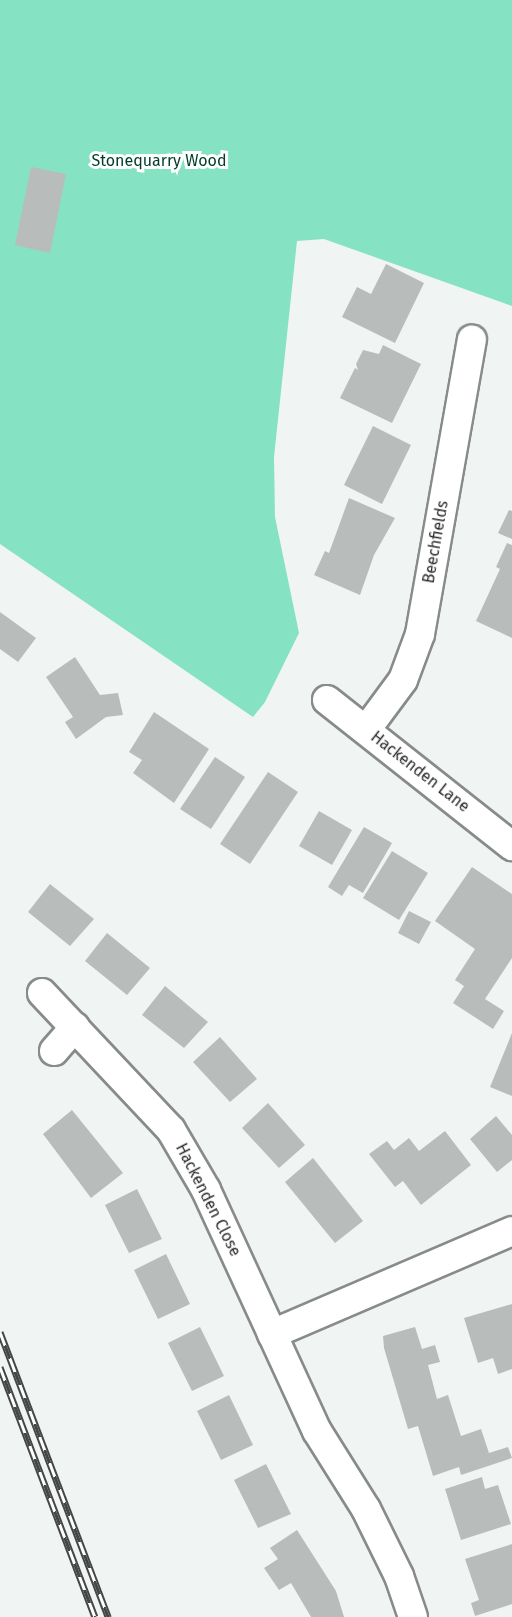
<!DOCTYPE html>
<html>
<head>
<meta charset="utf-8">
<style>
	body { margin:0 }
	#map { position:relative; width:512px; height:1617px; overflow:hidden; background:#f0f5f3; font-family:"Fira Sans",sans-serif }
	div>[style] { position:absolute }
	.green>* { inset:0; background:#85e2c3 }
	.building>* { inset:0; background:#b8bdbb }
	.roads { filter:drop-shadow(2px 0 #878b8a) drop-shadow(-2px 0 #878b8a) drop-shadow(0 2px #878b8a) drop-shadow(0 -2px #878b8a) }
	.minor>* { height:28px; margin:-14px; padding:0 14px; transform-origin:14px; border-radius:14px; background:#fff }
	.rail>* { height:7px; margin-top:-3.5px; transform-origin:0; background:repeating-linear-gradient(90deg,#fff 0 14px,#444745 0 28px); box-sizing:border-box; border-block:2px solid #444745 }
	span { translate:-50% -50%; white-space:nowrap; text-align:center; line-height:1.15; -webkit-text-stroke:6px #fff; paint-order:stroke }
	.park-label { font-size:16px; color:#003c2d }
	.street-label { font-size:16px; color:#272928 }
</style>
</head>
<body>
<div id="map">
	<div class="green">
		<i style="clip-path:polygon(0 0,512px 0,512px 306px,324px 239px,297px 241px,274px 457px,275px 517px,299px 633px,265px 702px,253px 717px,0 544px)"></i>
	</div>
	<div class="building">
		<i style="clip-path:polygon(31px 167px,66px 174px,50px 253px,15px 245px)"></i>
		<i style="clip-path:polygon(386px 264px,424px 283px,395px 343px,342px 317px,357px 287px,371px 294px)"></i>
		<i style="clip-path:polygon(383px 345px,421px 364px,392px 423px,340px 398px,355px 368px,358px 370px,356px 364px,363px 350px,379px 354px)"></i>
		<i style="clip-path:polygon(373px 426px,411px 445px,382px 504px,344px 485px)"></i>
		<i style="clip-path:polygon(349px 498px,395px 518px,374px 555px,360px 595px,314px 575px,325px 551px,329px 553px)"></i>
		<i style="clip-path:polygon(509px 510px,512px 511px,512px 539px,498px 533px)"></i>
		<i style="clip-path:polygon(507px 543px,512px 545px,512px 638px,476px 621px,500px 569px,496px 567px)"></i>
		<i style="clip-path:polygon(0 612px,36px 638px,18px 662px,0 649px)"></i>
		<i style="clip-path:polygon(75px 657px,100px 695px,118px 693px,123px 715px,106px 717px,76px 739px,65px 722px,73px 717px,46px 677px)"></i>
		<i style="clip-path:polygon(154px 712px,209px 749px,174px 803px,133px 773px,142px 760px,129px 752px)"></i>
		<i style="clip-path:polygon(215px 757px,245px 777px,211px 829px,180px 809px)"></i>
		<i style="clip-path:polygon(268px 772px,298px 792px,250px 864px,220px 844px)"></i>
		<i style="clip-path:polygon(319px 811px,352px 830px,332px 865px,299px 846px)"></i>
		<i style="clip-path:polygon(364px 827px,392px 843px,363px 893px,349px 885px,342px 896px,328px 887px)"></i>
		<i style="clip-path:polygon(392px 851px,428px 873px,399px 920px,363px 898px)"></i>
		<i style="clip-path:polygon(472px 867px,512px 894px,512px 958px,485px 999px,504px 1011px,493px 1029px,453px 1003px,464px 986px,455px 980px,475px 949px,435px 921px)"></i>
		<i style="clip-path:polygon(50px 884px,94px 919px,70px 946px,28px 912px)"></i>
		<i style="clip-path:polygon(409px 911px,431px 922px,419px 944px,398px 933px)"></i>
		<i style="clip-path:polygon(107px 933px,150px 968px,127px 995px,85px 961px)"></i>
		<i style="clip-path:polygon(165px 986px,208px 1022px,184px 1048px,142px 1015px)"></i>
		<i style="clip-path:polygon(512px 1033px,512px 1096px,490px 1087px)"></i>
		<i style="clip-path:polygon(220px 1037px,257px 1079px,230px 1102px,193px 1062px)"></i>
		<i style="clip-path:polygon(268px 1103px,305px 1145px,279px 1168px,242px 1128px)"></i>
		<i style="clip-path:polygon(72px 1110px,123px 1173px,91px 1198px,43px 1134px)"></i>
		<i style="clip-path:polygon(496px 1116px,512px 1135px,512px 1160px,497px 1172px,470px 1139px)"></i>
		<i style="clip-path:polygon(445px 1131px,471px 1165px,421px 1205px,403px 1181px,395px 1187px,369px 1154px,387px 1141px,394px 1150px,409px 1138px,419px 1151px)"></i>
		<i style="clip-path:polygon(313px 1158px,363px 1221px,335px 1243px,285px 1182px)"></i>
		<i style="clip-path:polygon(137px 1189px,162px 1239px,129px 1253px,105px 1205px)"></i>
		<i style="clip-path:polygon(166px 1254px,190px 1304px,158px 1319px,134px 1270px)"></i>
		<i style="clip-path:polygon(512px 1304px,512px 1369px,498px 1374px,493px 1358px,478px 1363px,464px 1318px)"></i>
		<i style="clip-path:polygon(200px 1327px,224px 1376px,192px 1391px,168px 1343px)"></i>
		<i style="clip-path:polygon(415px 1327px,422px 1349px,435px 1345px,440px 1362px,428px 1365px,437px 1399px,448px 1395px,461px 1436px,481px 1429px,489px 1453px,508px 1447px,512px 1458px,461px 1475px,459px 1467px,433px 1476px,418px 1426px,408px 1429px,384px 1348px,383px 1336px)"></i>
		<i style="clip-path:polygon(229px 1395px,253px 1445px,221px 1460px,197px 1411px)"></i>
		<i style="clip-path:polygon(266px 1464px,291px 1514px,258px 1528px,234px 1480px)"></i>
		<i style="clip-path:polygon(482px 1477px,485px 1489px,498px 1485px,511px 1524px,461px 1540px,445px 1489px)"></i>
		<i style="clip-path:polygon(297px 1530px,336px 1591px,344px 1617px,311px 1617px,291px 1583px,279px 1590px,264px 1568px,278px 1559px,270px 1548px)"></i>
		<i style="clip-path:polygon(512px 1544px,512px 1604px,475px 1616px,471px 1603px,479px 1600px,465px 1559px)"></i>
	</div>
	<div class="roads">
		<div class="minor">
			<i style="left:327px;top:700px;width:236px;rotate:38.3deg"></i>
			<i style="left:366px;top:730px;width:62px;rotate:-53.5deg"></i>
			<i style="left:403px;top:680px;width:49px;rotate:-69.7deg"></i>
			<i style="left:420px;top:634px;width:299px;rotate:-80deg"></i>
			<i style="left:42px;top:993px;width:188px;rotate:46.7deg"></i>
			<i style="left:171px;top:1130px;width:69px;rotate:59.7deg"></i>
			<i style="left:206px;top:1190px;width:265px;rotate:65.3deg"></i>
			<i style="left:317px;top:1431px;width:92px;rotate:57.9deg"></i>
			<i style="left:366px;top:1509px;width:75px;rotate:63.8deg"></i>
			<i style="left:399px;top:1576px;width:43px;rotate:71.1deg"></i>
			<i style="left:54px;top:1051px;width:32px;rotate:-49deg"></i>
			<i style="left:272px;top:1334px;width:261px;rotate:-23.2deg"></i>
		</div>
	</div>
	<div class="rail">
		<i style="left:0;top:1332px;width:305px;rotate:69.2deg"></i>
		<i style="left:0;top:1367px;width:267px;rotate:69.2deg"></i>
	</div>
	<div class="park-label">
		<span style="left:159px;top:161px">Stonequarry Wood</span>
	</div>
	<div class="street-label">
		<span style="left:436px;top:542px;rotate:-80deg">Beechfields</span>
		<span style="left:420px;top:772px;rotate:38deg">Hackenden Lane</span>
		<span style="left:208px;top:1200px;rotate:63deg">Hackenden Close</span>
	</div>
</div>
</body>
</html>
